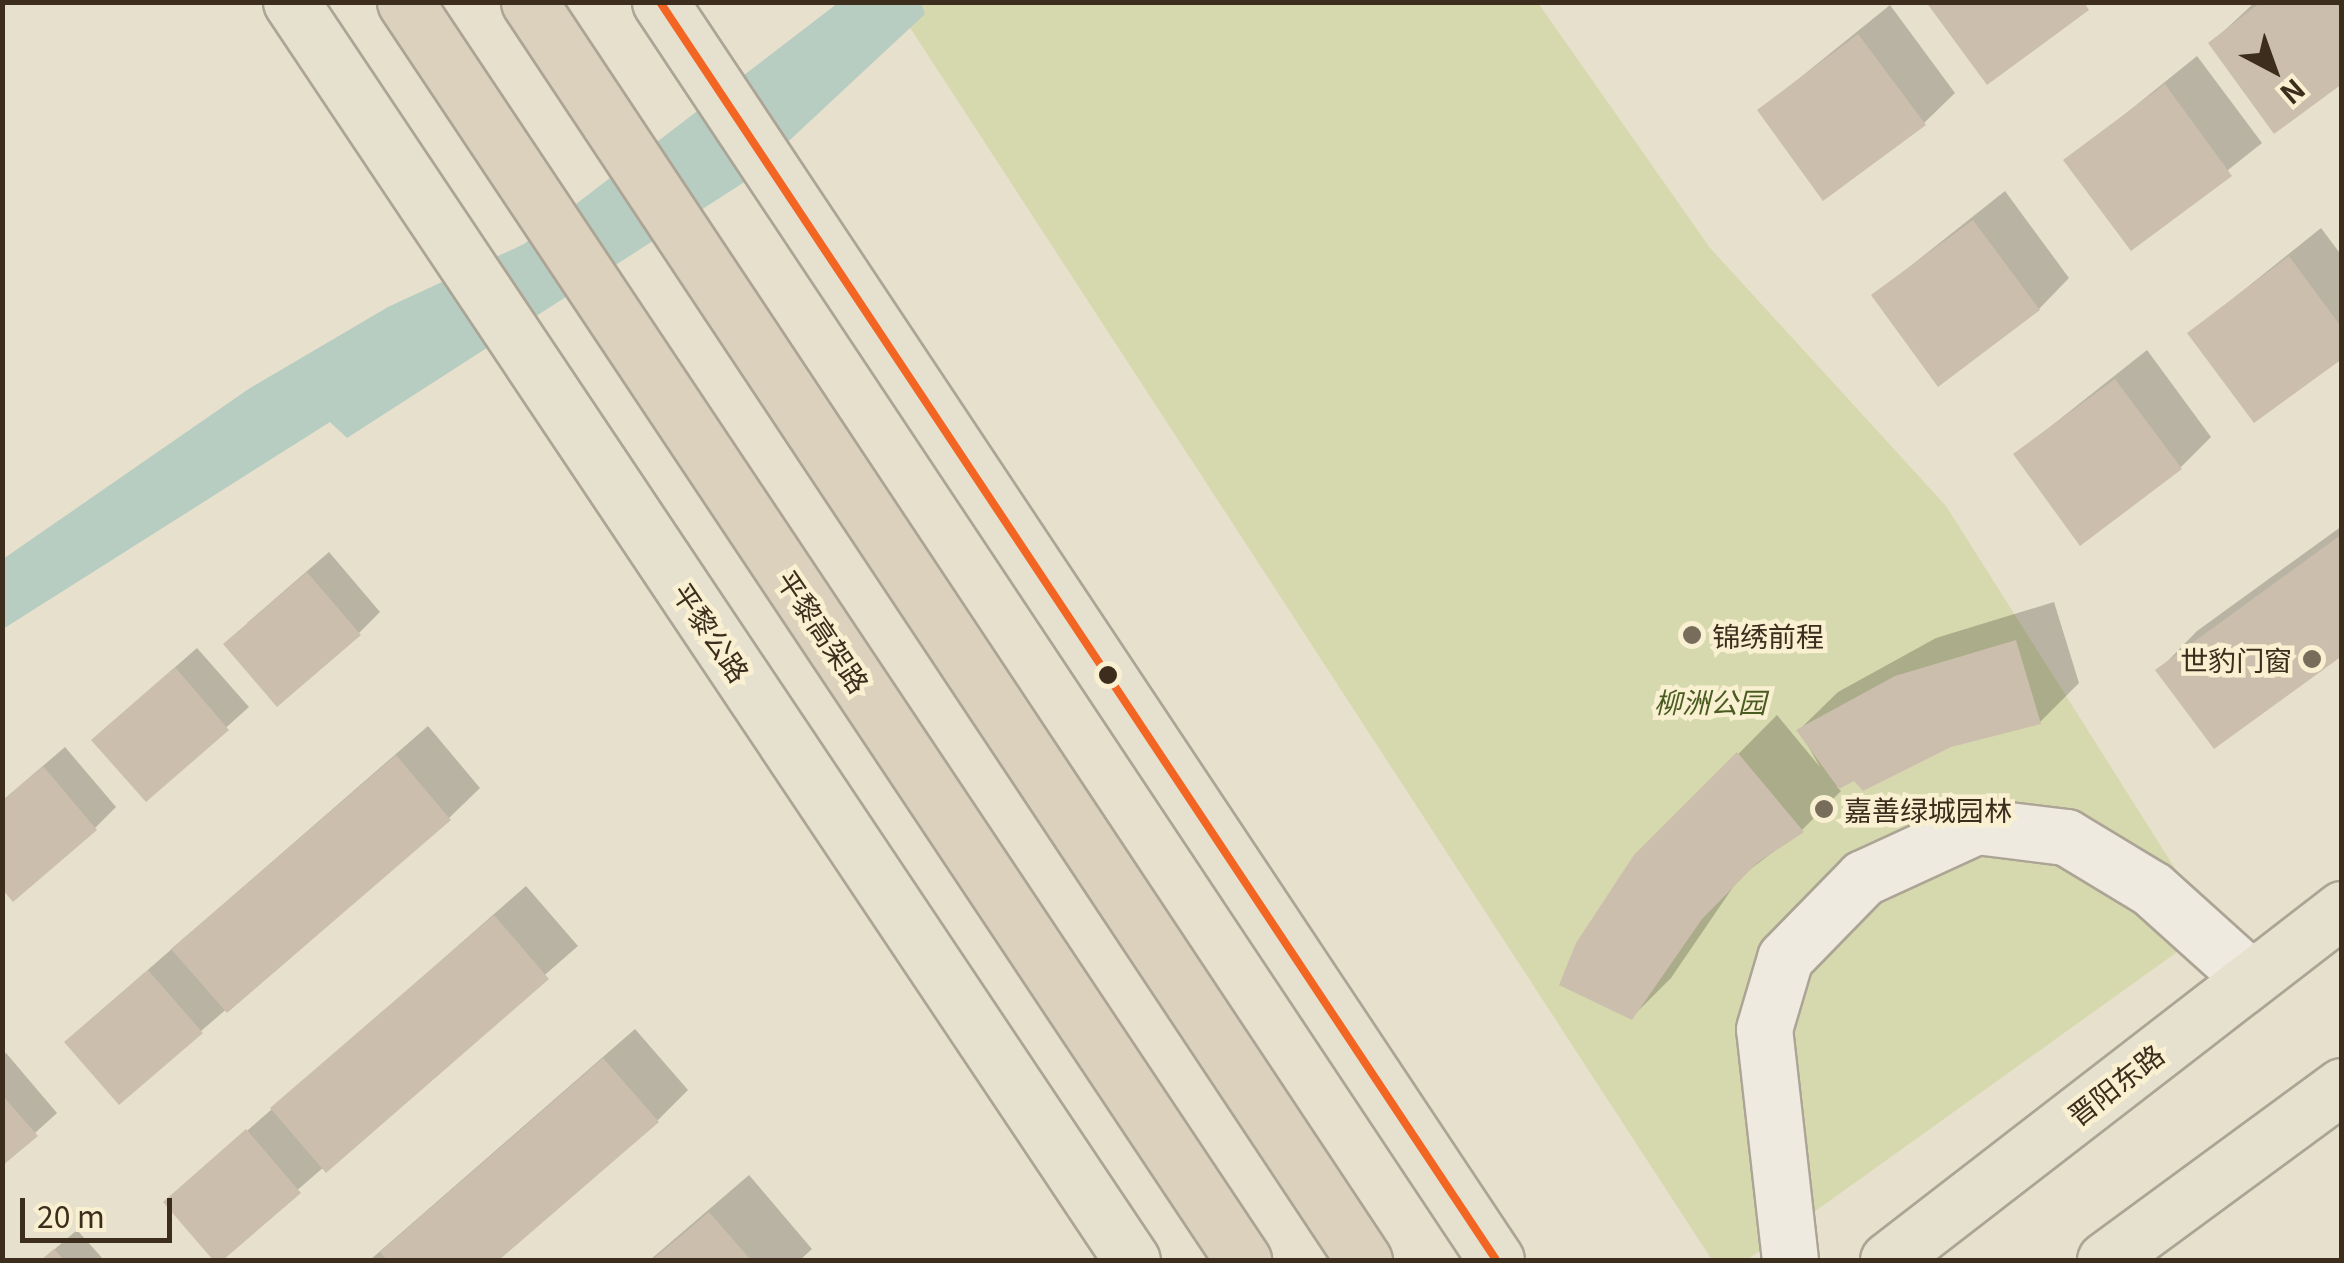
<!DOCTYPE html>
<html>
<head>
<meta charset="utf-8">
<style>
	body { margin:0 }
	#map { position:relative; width:2344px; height:1263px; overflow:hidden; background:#e7e0cc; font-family:Georgia,"Noto Sans SC",serif }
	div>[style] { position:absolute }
	.green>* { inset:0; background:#d6d8ad }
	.water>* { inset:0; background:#b7cdc1 }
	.shadow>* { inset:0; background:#0003 }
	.building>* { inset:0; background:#ccbeac }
	.roads { filter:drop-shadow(2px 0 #aca495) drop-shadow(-2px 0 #aca495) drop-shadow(0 2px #aca495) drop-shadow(0 -2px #aca495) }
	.minor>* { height:55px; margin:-27.5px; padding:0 27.5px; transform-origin:27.5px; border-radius:27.5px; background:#eeeadf }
	.major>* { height:55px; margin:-27.5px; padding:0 27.5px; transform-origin:27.5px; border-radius:27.5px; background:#e6e0cf }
	.highway>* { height:55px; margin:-27.5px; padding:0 27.5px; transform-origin:27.5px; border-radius:27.5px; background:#dbd1bc }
	.bus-1>* { height:8px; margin:-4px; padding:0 4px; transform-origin:4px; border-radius:4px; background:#f26522 }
	.dots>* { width:28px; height:28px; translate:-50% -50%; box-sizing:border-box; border:5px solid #f9efd1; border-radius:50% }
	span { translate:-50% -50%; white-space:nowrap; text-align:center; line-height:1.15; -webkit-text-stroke:9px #f9efd1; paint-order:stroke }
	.street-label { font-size:28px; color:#3c2d1c }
	.poi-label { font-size:28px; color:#3c2d1c }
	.left { translate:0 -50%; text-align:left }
	.right { translate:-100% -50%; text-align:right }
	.park-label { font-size:28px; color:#4a5b20; font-style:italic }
	.frame { position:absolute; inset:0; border:5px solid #3c2d1c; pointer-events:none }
	.north { position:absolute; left:2224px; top:20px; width:100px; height:100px; -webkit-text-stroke:8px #f9efd1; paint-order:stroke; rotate:139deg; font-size:28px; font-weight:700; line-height:40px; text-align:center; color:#3c2d1c }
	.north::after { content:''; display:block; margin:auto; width:35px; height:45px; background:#3c2d1c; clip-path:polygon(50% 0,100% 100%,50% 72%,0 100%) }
	.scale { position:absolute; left:20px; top:1198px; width:152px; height:45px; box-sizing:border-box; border:5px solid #3c2d1c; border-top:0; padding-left:12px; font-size:30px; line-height:35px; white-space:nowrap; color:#3c2d1c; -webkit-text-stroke:8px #f9efd1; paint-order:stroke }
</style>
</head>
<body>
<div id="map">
	<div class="green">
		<i style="clip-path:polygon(894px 3px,1538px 3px,1710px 248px,1946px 506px,2212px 927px,1747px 1260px,1712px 1260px)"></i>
	</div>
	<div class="water">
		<i style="clip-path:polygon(838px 3px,921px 3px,925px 14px,746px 181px,347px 438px,330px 422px,3px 629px,3px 559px,250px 388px,388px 307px,524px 244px)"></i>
	</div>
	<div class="shadow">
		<i style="clip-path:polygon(2255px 2px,2342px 2px,2342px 81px,2211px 43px)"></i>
		<i style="clip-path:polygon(1890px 5px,1955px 93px,1924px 123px,1760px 110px)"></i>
		<i style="clip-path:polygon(2197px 56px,2262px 143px,2131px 247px,2067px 161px)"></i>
		<i style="clip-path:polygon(2005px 191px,2069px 278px,2039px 309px,1874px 295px)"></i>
		<i style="clip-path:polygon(2321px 228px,2342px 256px,2342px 356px,2190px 333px)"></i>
		<i style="clip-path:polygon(2147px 350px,2211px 437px,2181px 467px,2016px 454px)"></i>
		<i style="clip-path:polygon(2342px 526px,2342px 653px,2159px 670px,2197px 631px)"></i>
		<i style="clip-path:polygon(329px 552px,380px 612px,359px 633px,247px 623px)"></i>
		<i style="clip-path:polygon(2054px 602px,2079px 683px,2040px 722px,1950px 745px,1837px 787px,1841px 791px,1802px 830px,1740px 877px,1671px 978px,1632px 1017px,1636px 857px,1777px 715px,1820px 767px,1799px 730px,1838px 692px,1936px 638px)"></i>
		<i style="clip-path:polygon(197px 648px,249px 707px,146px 799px,116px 719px)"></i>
		<i style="clip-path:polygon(428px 726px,480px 788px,449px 818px,201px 1031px,89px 1021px)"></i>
		<i style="clip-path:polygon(65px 747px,116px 807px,95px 828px,2px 801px)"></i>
		<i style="clip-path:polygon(526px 886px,578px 946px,217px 1260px,166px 1202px)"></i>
		<i style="clip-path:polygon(635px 1029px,688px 1090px,657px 1121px,495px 1260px,370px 1260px)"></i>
		<i style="clip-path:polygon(6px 1053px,57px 1113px,2px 1163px,2px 1056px)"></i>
		<i style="clip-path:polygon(749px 1175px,812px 1249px,800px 1260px,650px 1260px)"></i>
		<i style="clip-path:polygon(77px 1230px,104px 1260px,42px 1260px)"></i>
	</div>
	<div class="building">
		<i style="clip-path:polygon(1926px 2px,2084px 2px,2089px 10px,1987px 85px)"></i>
		<i style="clip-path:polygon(2261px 2px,2335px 2px,2342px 11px,2342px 84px,2274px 134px,2208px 43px)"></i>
		<i style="clip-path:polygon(1858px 34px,1926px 125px,1823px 201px,1757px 110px)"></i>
		<i style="clip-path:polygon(2165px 84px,2232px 176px,2131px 251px,2063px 160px)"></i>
		<i style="clip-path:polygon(1973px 220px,2040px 310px,1938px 387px,1871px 295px)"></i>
		<i style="clip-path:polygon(2289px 256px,2342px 328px,2342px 359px,2254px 423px,2187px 333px)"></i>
		<i style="clip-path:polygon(2115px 379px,2182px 469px,2080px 546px,2013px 454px)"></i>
		<i style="clip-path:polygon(2342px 534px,2342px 656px,2214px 749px,2155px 670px)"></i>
		<i style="clip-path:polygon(307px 572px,361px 635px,277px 707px,223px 644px)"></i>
		<i style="clip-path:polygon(2016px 640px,2041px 724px,1951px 747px,1863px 791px,1854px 781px,1839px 789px,1796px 730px,1895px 676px)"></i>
		<i style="clip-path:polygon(175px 667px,229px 730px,146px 802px,91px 740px)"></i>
		<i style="clip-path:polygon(1737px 752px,1804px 832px,1757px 863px,1702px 919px,1632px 1020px,1559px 985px,1576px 943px,1634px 855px)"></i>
		<i style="clip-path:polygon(396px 755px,451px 820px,227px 1013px,171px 949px)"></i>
		<i style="clip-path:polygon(43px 766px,97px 830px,13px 902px,2px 889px,2px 801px)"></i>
		<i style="clip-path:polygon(494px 915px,549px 979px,326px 1173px,270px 1108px)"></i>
		<i style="clip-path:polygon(148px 970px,203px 1033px,119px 1105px,64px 1042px)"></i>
		<i style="clip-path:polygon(603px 1058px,659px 1122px,499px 1260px,387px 1260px,380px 1252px)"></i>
		<i style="clip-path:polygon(2px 1095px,38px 1136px,2px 1166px)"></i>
		<i style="clip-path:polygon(246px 1129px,301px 1193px,223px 1260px,213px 1260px,163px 1202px)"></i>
		<i style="clip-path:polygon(709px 1212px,751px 1260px,652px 1260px)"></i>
		<i style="clip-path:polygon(54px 1249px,64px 1260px,41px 1260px)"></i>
	</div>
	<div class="roads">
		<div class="minor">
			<i style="left:1790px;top:1260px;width:232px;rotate:-96.4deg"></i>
			<i style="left:1764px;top:1029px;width:74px;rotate:-73.5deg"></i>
			<i style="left:1785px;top:958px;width:112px;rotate:-45.7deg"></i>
			<i style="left:1863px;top:878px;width:124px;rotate:-24.7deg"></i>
			<i style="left:1976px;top:826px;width:91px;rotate:7deg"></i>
			<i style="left:2066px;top:837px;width:100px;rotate:31.2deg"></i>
			<i style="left:2152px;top:889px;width:133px;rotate:42deg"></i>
		</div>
		<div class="major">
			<i style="left:291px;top:2px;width:1513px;rotate:56.24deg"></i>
			<i style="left:660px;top:2px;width:1510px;rotate:56.39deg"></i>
			<i style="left:1888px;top:1260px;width:574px;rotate:-37.71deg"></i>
			<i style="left:2105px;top:1260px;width:294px;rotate:-36.3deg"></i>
		</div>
		<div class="highway">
			<i style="left:405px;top:2px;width:1512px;rotate:56.33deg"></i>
			<i style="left:529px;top:2px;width:1510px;rotate:56.43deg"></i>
		</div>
	</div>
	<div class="bus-1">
		<i style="left:660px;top:2px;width:1510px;rotate:56.39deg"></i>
	</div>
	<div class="dots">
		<i style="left:1692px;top:635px;background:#786c5a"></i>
		<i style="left:2312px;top:659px;background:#786c5a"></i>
		<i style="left:1108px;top:675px;background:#3c2d1c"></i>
		<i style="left:1824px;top:809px;background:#786c5a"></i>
	</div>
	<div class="street-label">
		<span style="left:824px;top:631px;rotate:56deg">平黎高架路</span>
		<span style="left:712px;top:632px;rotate:56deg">平黎公路</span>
		<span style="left:2115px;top:1084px;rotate:-38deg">晋阳东路</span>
	</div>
	<div class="poi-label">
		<span class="left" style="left:1712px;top:635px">锦绣前程</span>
		<span class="right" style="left:2292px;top:659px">世豹门窗</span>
		<span class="left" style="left:1844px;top:809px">嘉善绿城园林</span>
	</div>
	<div class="park-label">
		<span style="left:1710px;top:701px">柳洲公园</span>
	</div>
	<div class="frame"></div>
	<div class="north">N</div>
	<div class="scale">20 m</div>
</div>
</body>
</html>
